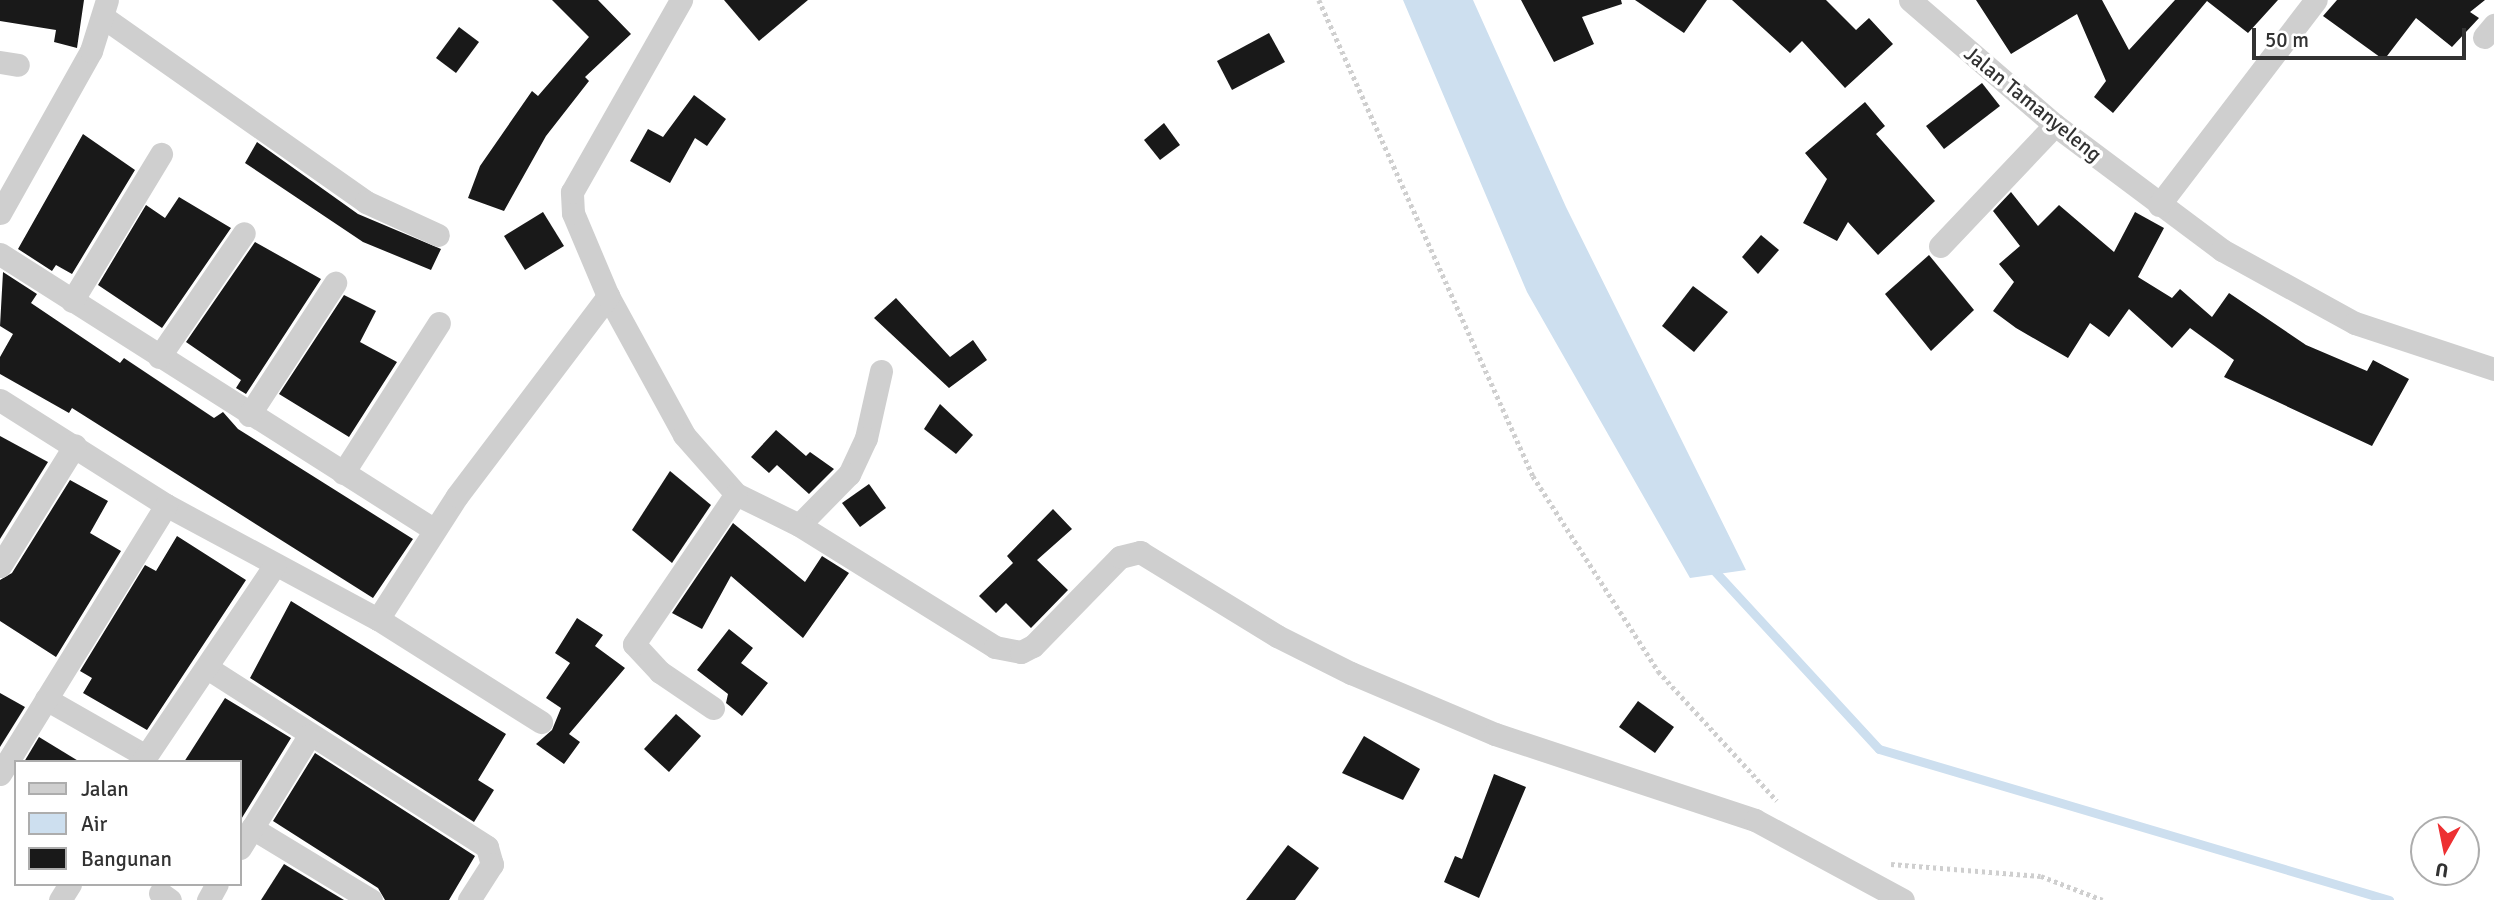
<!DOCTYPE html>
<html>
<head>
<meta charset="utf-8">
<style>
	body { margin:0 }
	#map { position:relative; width:2494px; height:900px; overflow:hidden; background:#fff; font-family:Signika,sans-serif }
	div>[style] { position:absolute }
	.water>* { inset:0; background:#cddfef }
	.stream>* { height:9px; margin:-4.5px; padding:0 4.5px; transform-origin:4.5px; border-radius:4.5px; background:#cddfef }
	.building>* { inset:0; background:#191919 }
	.path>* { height:4.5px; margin-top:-2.25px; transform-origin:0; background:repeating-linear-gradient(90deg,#cfcfcf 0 3.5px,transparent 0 7px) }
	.minor>* { height:23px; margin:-11.5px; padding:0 11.5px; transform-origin:11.5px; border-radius:11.5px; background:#cfcfcf }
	span { translate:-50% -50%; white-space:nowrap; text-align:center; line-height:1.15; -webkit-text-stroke:7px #fff; paint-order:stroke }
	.street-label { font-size:21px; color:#323232 }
	.legend { position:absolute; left:14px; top:760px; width:228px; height:126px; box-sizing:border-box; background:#fff; border:2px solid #adadad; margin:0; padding:9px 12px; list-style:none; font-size:21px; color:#323232 }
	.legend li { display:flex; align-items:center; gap:14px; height:35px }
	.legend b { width:35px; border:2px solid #adadad }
	.north { position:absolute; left:2410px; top:816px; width:70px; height:70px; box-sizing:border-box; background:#fff; border:2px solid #adadad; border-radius:50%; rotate:189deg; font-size:19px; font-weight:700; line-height:28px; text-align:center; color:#323232 }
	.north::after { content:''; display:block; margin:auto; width:24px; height:32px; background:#ed3032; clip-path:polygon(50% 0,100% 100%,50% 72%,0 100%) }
	.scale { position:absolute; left:2252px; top:28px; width:214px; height:32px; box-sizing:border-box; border:4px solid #323232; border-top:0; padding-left:9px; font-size:21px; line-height:24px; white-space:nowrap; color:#323232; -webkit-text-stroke:5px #fff; paint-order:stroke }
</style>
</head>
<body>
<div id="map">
	<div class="water">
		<i style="clip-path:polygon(1403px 0,1473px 0,1566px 207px,1746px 570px,1690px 578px,1527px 292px)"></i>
	</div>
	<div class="stream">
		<i style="left:1710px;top:566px;width:249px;rotate:47.3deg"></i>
		<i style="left:1879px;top:749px;width:532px;rotate:16.49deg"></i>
	</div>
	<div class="building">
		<i style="clip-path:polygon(0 0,84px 0,77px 48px,54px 42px,56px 30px,0 21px)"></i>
		<i style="clip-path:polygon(552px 0,598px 0,631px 34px,585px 77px,589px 81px,546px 136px,504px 211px,468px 198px,480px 166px,532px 91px,538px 96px,589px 37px)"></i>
		<i style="clip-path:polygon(724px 0,808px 0,759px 41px)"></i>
		<i style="clip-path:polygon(1521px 0,1621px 0,1622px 4px,1582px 17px,1594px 44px,1554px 62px)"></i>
		<i style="clip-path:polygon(1635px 0,1707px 0,1684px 33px)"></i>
		<i style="clip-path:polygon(1732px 0,1826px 0,1856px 30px,1869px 18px,1893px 44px,1845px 88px,1802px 41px,1790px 53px)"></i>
		<i style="clip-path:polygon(1976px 0,2102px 0,2129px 50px,2175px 0,2278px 0,2248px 33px,2207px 1px,2113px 113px,2094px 97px,2106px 81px,2077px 14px,2011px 54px)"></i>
		<i style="clip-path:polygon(2337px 0,2485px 0,2470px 12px,2479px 18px,2452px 47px,2416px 18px,2384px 60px,2323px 16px)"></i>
		<i style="clip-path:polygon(459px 27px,479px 42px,456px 73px,436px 58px)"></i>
		<i style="clip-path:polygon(1269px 33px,1285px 62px,1232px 90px,1217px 61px)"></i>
		<i style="clip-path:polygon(1982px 83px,2000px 106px,1944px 149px,1926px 126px)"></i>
		<i style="clip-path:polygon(694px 95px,726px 119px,707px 146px,695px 138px,670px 183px,630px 161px,648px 129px,663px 137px)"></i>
		<i style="clip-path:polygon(1865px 102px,1885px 126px,1876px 134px,1935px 201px,1878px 255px,1848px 222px,1837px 241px,1803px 223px,1827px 179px,1805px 153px)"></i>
		<i style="clip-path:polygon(1164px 123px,1180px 145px,1160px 160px,1144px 140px)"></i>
		<i style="clip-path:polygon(83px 134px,135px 170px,72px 274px,56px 265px,52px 271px,18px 249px)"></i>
		<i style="clip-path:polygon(257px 142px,358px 214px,441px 249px,431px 270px,363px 242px,245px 163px)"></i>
		<i style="clip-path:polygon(2011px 192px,2038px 226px,2059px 205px,2114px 252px,2135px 212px,2164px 228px,2138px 277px,2172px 298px,2180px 289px,2212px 317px,2229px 293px,2306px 345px,2367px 371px,2373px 360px,2409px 379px,2372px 446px,2224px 377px,2234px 360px,2190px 328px,2172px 348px,2129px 309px,2109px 337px,2090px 323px,2068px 358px,2016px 328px,1993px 311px,2014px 282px,1999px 264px,2020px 246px,1993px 211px)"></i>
		<i style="clip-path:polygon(179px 197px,231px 228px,162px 328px,98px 285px,146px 205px,165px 218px)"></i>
		<i style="clip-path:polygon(543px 212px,564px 246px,525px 270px,504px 236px)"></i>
		<i style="clip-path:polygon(1761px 235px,1779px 250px,1758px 274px,1742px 257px)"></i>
		<i style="clip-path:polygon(255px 242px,321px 279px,246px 394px,236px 388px,241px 380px,186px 342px)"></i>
		<i style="clip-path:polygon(1929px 255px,1974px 310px,1931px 351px,1885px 294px)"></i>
		<i style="clip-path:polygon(3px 272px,37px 294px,31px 303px,120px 363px,124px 358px,214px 418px,223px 412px,238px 429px,413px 539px,373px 598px,72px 408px,69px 413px,0 374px,0 357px,13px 334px,0 326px)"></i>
		<i style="clip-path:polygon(1693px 286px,1728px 312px,1694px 352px,1662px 326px)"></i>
		<i style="clip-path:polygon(344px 295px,376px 311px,360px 342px,397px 362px,349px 437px,279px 394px)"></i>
		<i style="clip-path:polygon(896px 298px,950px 357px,973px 340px,987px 360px,949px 388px,874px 318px)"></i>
		<i style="clip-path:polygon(940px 404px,973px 435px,956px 454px,924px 429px)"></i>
		<i style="clip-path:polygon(776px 430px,806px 456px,810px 452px,834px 469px,809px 494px,777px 465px,769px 473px,751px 457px)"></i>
		<i style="clip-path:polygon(0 436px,48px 462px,0 539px)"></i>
		<i style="clip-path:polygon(670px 471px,711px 505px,672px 563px,632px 530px)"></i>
		<i style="clip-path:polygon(70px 480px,108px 501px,90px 533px,121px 551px,56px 657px,0 621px,0 580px,12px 573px)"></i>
		<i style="clip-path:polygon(869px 484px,886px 508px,860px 527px,842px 503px)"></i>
		<i style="clip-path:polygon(1053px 509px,1072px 529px,1037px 560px,1068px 590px,1031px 628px,1006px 603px,996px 613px,979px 596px,1013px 563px,1007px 556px)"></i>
		<i style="clip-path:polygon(733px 523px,805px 582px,822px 556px,849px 573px,803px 638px,731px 576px,702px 629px,672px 613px)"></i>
		<i style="clip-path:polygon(177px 536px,246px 580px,147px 730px,83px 693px,92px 678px,80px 671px,145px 565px,156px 571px)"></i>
		<i style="clip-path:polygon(291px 601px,506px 734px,478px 780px,494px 790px,474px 822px,250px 678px)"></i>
		<i style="clip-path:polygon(577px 618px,603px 635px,595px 646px,625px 668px,569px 734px,580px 742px,564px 764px,536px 744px,552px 730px,561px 708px,546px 698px,570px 663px,555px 653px)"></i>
		<i style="clip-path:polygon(729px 629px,753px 648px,741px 663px,768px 683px,742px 716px,726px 703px,728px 694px,697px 670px)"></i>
		<i style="clip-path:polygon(0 693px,25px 707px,0 747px)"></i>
		<i style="clip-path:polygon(225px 698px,291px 738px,240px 821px,240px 762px,184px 762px)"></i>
		<i style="clip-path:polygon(1638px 701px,1674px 727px,1655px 753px,1619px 727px)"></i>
		<i style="clip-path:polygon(676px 714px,701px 736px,669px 772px,644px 749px)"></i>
		<i style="clip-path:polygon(1364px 736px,1420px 769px,1403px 800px,1342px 773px)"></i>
		<i style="clip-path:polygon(39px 737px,80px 762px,24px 762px)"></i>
		<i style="clip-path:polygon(315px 753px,475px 856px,449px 900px,385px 900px,378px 888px,273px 821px)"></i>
		<i style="clip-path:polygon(1494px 774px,1526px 787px,1479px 898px,1444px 882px,1455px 856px,1462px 859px)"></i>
		<i style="clip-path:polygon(1288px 845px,1319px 868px,1295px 900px,1246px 900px)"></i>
		<i style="clip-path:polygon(284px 864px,344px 900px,261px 900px)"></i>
	</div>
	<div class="path">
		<i style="left:1319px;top:0;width:522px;rotate:65.79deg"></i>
		<i style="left:1533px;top:476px;width:232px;rotate:57.3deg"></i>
		<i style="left:1658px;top:671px;width:176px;rotate:47.5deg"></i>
		<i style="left:1891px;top:864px;width:150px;rotate:4.6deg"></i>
		<i style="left:2041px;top:876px;width:66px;rotate:21.2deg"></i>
	</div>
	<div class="minor">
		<i style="left:1910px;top:0;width:191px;rotate:40.8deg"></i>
		<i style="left:2055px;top:125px;width:209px;rotate:36.8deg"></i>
		<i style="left:2222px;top:250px;width:152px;rotate:28.8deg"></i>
		<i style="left:2355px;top:323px;width:146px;rotate:18.3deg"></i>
		<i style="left:103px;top:17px;width:322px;rotate:35.1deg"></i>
		<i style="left:366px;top:202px;width:79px;rotate:24.6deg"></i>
		<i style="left:2484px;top:37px;width:16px;rotate:-50deg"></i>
		<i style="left:0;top:62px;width:18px;rotate:9deg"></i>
		<i style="left:2159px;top:205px;width:258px;rotate:-52.6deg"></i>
		<i style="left:0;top:213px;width:186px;rotate:-60.7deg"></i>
		<i style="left:91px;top:51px;width:53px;rotate:-72.6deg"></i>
		<i style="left:1940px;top:246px;width:167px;rotate:-46.5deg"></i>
		<i style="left:0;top:254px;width:513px;rotate:32.42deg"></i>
		<i style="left:608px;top:296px;width:158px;rotate:61.3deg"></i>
		<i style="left:684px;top:435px;width:79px;rotate:48.6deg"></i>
		<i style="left:736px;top:494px;width:70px;rotate:26.2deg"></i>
		<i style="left:72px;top:301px;width:172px;rotate:-58.8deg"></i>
		<i style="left:159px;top:357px;width:150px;rotate:-55.6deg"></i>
		<i style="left:881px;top:371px;width:69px;rotate:102.6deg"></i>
		<i style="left:866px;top:438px;width:40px;rotate:115deg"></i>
		<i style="left:849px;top:474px;width:71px;rotate:134.4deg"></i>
		<i style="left:799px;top:525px;width:231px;rotate:31.9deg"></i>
		<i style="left:995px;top:647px;width:26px;rotate:11deg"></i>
		<i style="left:1021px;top:652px;width:13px;rotate:-27deg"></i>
		<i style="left:1033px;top:646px;width:124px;rotate:-45.7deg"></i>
		<i style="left:1120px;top:557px;width:21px;rotate:-14deg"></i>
		<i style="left:1140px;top:552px;width:161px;rotate:31.5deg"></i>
		<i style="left:1277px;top:636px;width:83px;rotate:26.6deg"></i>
		<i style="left:1351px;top:673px;width:156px;rotate:23deg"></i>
		<i style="left:1495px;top:734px;width:274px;rotate:18.3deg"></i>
		<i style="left:1755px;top:820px;width:168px;rotate:28.4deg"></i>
		<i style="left:0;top:400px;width:196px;rotate:32.3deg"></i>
		<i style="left:166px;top:505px;width:241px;rotate:28.3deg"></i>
		<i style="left:378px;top:619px;width:146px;rotate:-57.3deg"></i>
		<i style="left:457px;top:496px;width:251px;rotate:-52.9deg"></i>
		<i style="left:608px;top:296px;width:90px;rotate:-112.9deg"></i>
		<i style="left:573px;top:213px;width:21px;rotate:-93deg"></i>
		<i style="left:572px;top:192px;width:221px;rotate:-60.4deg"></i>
		<i style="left:249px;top:415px;width:158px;rotate:-56.9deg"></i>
		<i style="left:343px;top:473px;width:178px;rotate:-57.4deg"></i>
		<i style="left:0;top:566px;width:142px;rotate:-58.2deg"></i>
		<i style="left:378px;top:619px;width:193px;rotate:32.3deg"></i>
		<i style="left:209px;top:669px;width:330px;rotate:32.6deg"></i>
		<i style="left:487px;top:847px;width:18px;rotate:74deg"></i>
		<i style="left:492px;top:864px;width:43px;rotate:122.6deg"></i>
		<i style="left:46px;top:699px;width:115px;rotate:29.7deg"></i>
		<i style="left:713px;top:708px;width:64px;rotate:-145.8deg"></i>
		<i style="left:660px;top:672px;width:38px;rotate:-133deg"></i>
		<i style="left:634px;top:644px;width:181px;rotate:-55.8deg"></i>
		<i style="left:142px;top:762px;width:238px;rotate:-56deg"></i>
		<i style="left:0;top:774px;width:316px;rotate:-58.3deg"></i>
		<i style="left:252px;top:828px;width:139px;rotate:31.2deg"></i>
		<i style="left:240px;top:848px;width:132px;rotate:-58.4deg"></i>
		<i style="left:160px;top:893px;width:12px;rotate:35deg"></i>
		<i style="left:60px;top:900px;width:19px;rotate:-58deg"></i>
		<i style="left:208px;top:900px;width:18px;rotate:-61deg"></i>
	</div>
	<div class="street-label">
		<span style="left:2033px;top:104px;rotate:39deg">Jalan Tamanyeleng</span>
	</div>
	<ul class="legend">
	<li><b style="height:9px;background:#cfcfcf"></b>Jalan</li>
	<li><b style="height:19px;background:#cddfef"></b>Air</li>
	<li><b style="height:19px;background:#191919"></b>Bangunan</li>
	</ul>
	<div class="north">U</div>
	<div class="scale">50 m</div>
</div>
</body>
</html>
